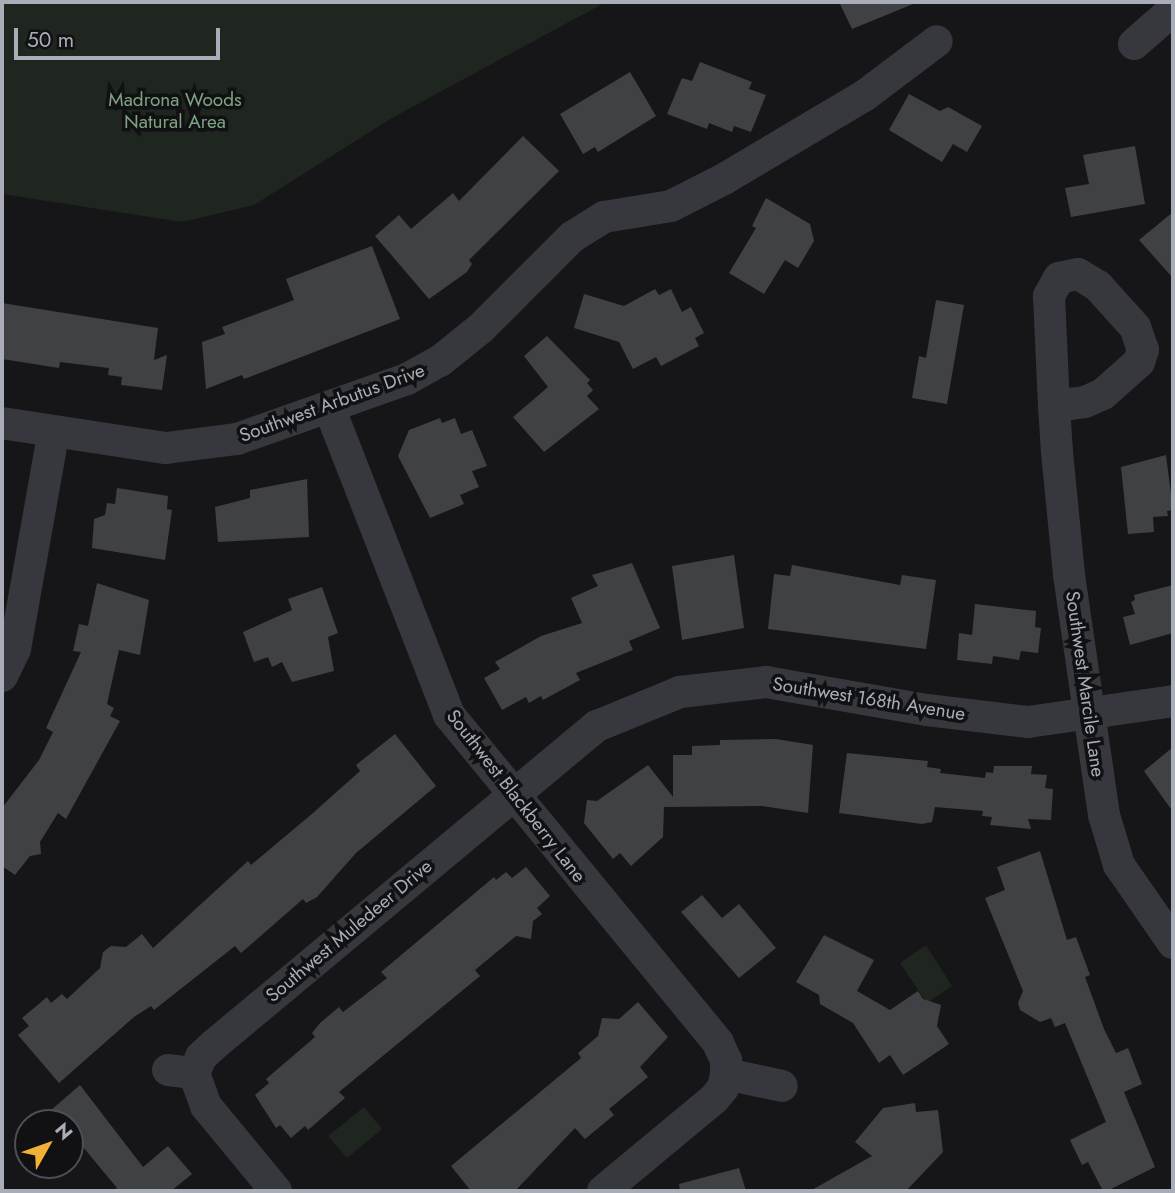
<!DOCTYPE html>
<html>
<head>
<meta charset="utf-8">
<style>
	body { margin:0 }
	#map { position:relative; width:1175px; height:1193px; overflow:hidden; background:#161618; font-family:Jost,sans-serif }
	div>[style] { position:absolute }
	.green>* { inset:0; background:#1e261f }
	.building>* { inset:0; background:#404145 }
	.street>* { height:32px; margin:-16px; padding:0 16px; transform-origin:16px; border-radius:16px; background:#37383d }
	span { translate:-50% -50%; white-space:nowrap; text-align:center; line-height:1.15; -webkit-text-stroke:7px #111113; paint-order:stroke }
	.park-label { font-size:19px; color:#7fa381 }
	.street-label { font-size:19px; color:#a8adb8 }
	.frame { position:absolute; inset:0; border:4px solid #a8adb8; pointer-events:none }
	.north { position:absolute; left:14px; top:1109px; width:70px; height:70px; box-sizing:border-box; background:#111113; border:2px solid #4d4f55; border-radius:50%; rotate:50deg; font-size:19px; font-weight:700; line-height:28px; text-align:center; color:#a8adb8 }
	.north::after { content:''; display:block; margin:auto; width:24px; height:32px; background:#f2b134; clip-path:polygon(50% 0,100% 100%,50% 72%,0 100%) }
	.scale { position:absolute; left:14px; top:28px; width:206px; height:32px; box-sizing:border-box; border:4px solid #a8adb8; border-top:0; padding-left:9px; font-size:21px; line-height:24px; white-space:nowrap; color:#a8adb8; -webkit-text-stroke:5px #111113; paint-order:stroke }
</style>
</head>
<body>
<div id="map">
	<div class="green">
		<i style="clip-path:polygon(2px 2px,606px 2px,392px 118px,254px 205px,182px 222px,2px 194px)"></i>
		<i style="clip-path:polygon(926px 945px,952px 986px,927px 1003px,900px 963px)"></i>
		<i style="clip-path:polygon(364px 1107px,382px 1129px,347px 1158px,328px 1136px)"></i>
	</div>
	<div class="building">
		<i style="clip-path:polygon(839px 2px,918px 2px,852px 29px)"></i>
		<i style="clip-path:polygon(700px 62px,752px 82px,749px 89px,766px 95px,751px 132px,734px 126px,732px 132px,709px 123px,707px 129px,667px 114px,682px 78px,692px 81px)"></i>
		<i style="clip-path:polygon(630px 72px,656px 116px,598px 152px,595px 147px,583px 154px,560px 114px)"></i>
		<i style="clip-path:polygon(909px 94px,940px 111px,948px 107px,982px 126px,967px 152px,953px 144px,942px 162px,889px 130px)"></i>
		<i style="clip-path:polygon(523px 136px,559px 171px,469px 260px,472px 264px,467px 272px,429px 299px,375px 236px,399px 215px,411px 229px,453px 193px,459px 201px)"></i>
		<i style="clip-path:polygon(1135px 146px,1145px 204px,1071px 217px,1065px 188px,1089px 184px,1083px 155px)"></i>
		<i style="clip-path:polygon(766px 198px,810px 224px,814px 241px,798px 268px,785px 260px,764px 294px,729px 273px,756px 228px,752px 226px)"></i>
		<i style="clip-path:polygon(1173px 212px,1173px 278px,1139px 240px)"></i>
		<i style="clip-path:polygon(372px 246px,400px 319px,244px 379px,242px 375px,206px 389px,202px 342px,225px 334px,222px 327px,294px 300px,286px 279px)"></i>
		<i style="clip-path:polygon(655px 289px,659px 295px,671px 289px,682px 312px,691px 307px,704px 333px,695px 338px,699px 346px,661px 366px,656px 357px,633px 369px,619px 342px,574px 328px,584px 294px,624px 306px)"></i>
		<i style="clip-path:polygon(936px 300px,964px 305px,947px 404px,912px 398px,919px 356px,926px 358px)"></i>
		<i style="clip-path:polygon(2px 303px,158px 328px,154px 360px,167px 355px,162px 390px,121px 385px,122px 377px,108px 375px,109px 368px,60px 362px,59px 368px,2px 359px)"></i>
		<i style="clip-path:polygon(547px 336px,590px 380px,587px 383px,593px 390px,587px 396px,599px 409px,544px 452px,513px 417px,548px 387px,524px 356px)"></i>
		<i style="clip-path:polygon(440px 418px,442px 423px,455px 418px,461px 434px,472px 430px,487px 466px,472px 471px,479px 487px,460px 495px,464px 504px,430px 518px,398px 456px,409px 430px)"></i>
		<i style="clip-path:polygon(1166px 455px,1173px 510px,1167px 511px,1168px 516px,1153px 517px,1154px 532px,1128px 534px,1121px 467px)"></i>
		<i style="clip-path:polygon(307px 479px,309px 537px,218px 542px,215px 507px,250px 498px,250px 490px)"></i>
		<i style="clip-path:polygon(117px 488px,168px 496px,167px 509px,172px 510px,165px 560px,92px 548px,94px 519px,105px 515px,107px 503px,115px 504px)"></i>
		<i style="clip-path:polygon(734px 555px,744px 628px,682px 640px,672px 566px)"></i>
		<i style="clip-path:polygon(632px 563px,660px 628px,629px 641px,633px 650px,576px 673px,580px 680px,543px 700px,541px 696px,529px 703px,526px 697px,502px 710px,484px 678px,500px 669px,495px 662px,541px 636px,582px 623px,571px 598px,598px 586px,592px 575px)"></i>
		<i style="clip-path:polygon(792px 565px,900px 585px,902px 575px,936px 580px,926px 649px,768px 629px,774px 574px,790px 576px)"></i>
		<i style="clip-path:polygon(97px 583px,149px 600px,140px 655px,119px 650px,107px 704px,114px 708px,110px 716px,120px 721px,66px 819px,58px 813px,40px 842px,41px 854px,30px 856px,15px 875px,2px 866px,2px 808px,39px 760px,53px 732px,46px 728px,81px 652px,73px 651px,79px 624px,88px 626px)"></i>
		<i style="clip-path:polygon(1173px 585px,1173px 633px,1130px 645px,1123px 617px,1135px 614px,1131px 602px,1135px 600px,1134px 595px)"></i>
		<i style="clip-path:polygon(322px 587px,338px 633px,328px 637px,334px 671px,292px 682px,282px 662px,272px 667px,268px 657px,254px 662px,243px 632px,292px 610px,288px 599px)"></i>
		<i style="clip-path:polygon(975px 604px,1036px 611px,1035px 627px,1041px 628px,1038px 653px,1021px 651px,1019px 660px,993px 656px,992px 664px,957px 660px,959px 633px,972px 635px)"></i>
		<i style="clip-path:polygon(395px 734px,436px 786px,356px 853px,317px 897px,306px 903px,303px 899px,241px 953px,235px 946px,154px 1010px,151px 1006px,134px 1017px,59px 1083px,18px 1035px,29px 1026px,22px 1018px,47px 997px,51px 1003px,62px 994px,67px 999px,100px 968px,103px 952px,111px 946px,126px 947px,142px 934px,153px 948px,248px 861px,251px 865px,313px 813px,360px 771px,356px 765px)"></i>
		<i style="clip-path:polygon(776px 739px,813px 745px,808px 813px,762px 806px,664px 807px,663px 837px,631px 866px,620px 853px,613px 859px,584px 823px,587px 800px,597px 801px,648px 765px,673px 797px,673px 755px,692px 755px,692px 746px,720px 745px,720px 740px)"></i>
		<i style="clip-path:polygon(1173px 747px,1173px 812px,1144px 771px)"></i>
		<i style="clip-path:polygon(847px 753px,928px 761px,927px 767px,941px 769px,940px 773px,985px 778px,986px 772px,993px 773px,994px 766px,1032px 766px,1031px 774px,1047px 775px,1045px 788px,1053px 789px,1051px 820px,1028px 819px,1031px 829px,990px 825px,992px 817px,982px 816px,983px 811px,935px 807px,932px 822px,922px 824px,839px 813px)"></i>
		<i style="clip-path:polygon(1040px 851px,1067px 940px,1076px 937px,1090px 975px,1085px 977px,1104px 1029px,1116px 1053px,1128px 1048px,1142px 1084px,1124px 1092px,1155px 1167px,1107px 1191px,1103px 1191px,1088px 1162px,1082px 1165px,1070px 1140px,1106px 1122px,1065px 1023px,1055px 1027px,1051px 1018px,1040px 1022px,1020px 1010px,1018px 1003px,1023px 991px,985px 898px,1005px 890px,997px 867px)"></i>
		<i style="clip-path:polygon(526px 867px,550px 896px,537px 908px,542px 914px,533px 921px,531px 939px,516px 936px,475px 970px,480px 976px,339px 1092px,345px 1098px,308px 1130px,305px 1126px,291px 1138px,280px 1125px,276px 1128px,255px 1095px,269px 1083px,266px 1079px,315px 1037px,312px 1033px,320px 1023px,339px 1007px,343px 1012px,387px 978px,381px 972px,494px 877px,496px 880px,506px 872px,512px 878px)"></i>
		<i style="clip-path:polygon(702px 895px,722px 918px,739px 904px,776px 948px,739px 978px,681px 912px)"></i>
		<i style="clip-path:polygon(824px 935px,874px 960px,857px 991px,890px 1010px,918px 991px,923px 999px,941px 1005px,937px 1026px,949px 1044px,903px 1075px,890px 1055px,879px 1063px,853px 1023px,820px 1004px,819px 995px,796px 982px)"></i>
		<i style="clip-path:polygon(638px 1002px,668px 1037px,640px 1067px,648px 1077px,609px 1109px,614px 1115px,585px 1139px,575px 1128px,515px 1191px,471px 1191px,451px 1166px,581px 1058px,578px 1053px,598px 1036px,602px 1018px,619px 1019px)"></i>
		<i style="clip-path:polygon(80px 1085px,143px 1167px,168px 1146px,192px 1174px,171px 1191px,114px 1191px,117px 1188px,83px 1147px,70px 1158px,70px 1123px,36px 1123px)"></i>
		<i style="clip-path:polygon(915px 1103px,916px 1112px,938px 1110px,943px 1152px,906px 1191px,810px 1191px,872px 1156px,855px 1142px,883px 1108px)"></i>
		<i style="clip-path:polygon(739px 1168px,746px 1191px,680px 1191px,679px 1184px)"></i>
	</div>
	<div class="street">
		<i style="left:1134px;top:44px;width:52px;rotate:-41.1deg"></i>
		<i style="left:1054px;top:406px;width:31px;rotate:-7deg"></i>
		<i style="left:1085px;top:402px;width:20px;rotate:-24deg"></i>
		<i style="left:1103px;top:394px;width:48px;rotate:-41.6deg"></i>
		<i style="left:1139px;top:362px;width:13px;rotate:-72deg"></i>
		<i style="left:1143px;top:350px;width:24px;rotate:-109deg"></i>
		<i style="left:1135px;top:327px;width:55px;rotate:-132.1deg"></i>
		<i style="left:1098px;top:286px;width:23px;rotate:-149deg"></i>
		<i style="left:1078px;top:274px;width:19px;rotate:168deg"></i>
		<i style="left:1059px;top:278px;width:21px;rotate:119deg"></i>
		<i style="left:1049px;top:296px;width:110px;rotate:87.4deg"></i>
		<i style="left:1054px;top:406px;width:46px;rotate:86.3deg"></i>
		<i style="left:1057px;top:452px;width:124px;rotate:84.4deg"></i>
		<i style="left:1069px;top:575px;width:243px;rotate:81.7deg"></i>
		<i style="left:1104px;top:815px;width:52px;rotate:73.3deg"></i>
		<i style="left:1119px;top:865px;width:95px;rotate:55.3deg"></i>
		<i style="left:329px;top:407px;width:331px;rotate:68.7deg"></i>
		<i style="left:449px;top:715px;width:424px;rotate:50.6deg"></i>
		<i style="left:718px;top:1043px;width:19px;rotate:65deg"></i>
		<i style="left:726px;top:1060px;width:14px;rotate:90deg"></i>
		<i style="left:2px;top:423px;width:166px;rotate:8.7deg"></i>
		<i style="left:166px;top:448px;width:72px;rotate:-7.2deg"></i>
		<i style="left:237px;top:439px;width:180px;rotate:-19.4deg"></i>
		<i style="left:407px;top:379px;width:38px;rotate:-29deg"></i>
		<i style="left:440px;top:361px;width:53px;rotate:-38.8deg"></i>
		<i style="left:481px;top:328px;width:129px;rotate:-45deg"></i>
		<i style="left:572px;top:237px;width:38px;rotate:-32deg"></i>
		<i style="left:604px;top:217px;width:68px;rotate:-9.3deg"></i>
		<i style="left:671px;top:206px;width:59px;rotate:-27deg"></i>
		<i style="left:724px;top:179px;width:163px;rotate:-30.7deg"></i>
		<i style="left:864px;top:96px;width:91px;rotate:-37deg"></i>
		<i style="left:2px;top:676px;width:30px;rotate:-64deg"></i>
		<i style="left:15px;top:649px;width:221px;rotate:-79.9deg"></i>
		<i style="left:168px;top:1070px;width:26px;rotate:7deg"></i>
		<i style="left:194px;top:1073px;width:17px;rotate:-66deg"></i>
		<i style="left:201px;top:1057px;width:19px;rotate:-43deg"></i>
		<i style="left:215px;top:1044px;width:497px;rotate:-39.8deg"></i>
		<i style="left:597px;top:726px;width:90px;rotate:-22.3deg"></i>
		<i style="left:680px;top:692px;width:87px;rotate:-6.6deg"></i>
		<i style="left:766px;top:682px;width:163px;rotate:9.9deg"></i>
		<i style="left:927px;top:710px;width:102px;rotate:6.8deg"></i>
		<i style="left:1028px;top:722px;width:147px;rotate:-8.2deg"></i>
		<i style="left:194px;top:1073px;width:35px;rotate:70deg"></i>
		<i style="left:206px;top:1106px;width:110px;rotate:50.5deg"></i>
		<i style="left:603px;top:1191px;width:144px;rotate:-39.7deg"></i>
		<i style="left:714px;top:1099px;width:14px;rotate:-51deg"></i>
		<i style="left:723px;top:1088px;width:14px;rotate:-78deg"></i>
		<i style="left:726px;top:1074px;width:57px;rotate:12.1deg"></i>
	</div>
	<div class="park-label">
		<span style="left:175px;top:111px">Madrona Woods<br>Natural Area</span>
	</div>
	<div class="street-label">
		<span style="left:332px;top:403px;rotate:-20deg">Southwest Arbutus Drive</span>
		<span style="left:1085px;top:684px;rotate:82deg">Southwest Marcile Lane</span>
		<span style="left:869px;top:699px;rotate:9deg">Southwest 168th Avenue</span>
		<span style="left:516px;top:796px;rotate:52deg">Southwest Blackberry Lane</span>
		<span style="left:349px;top:931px;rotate:-40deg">Southwest Muledeer Drive</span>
	</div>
	<div class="frame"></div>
	<div class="north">N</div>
	<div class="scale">50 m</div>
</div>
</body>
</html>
